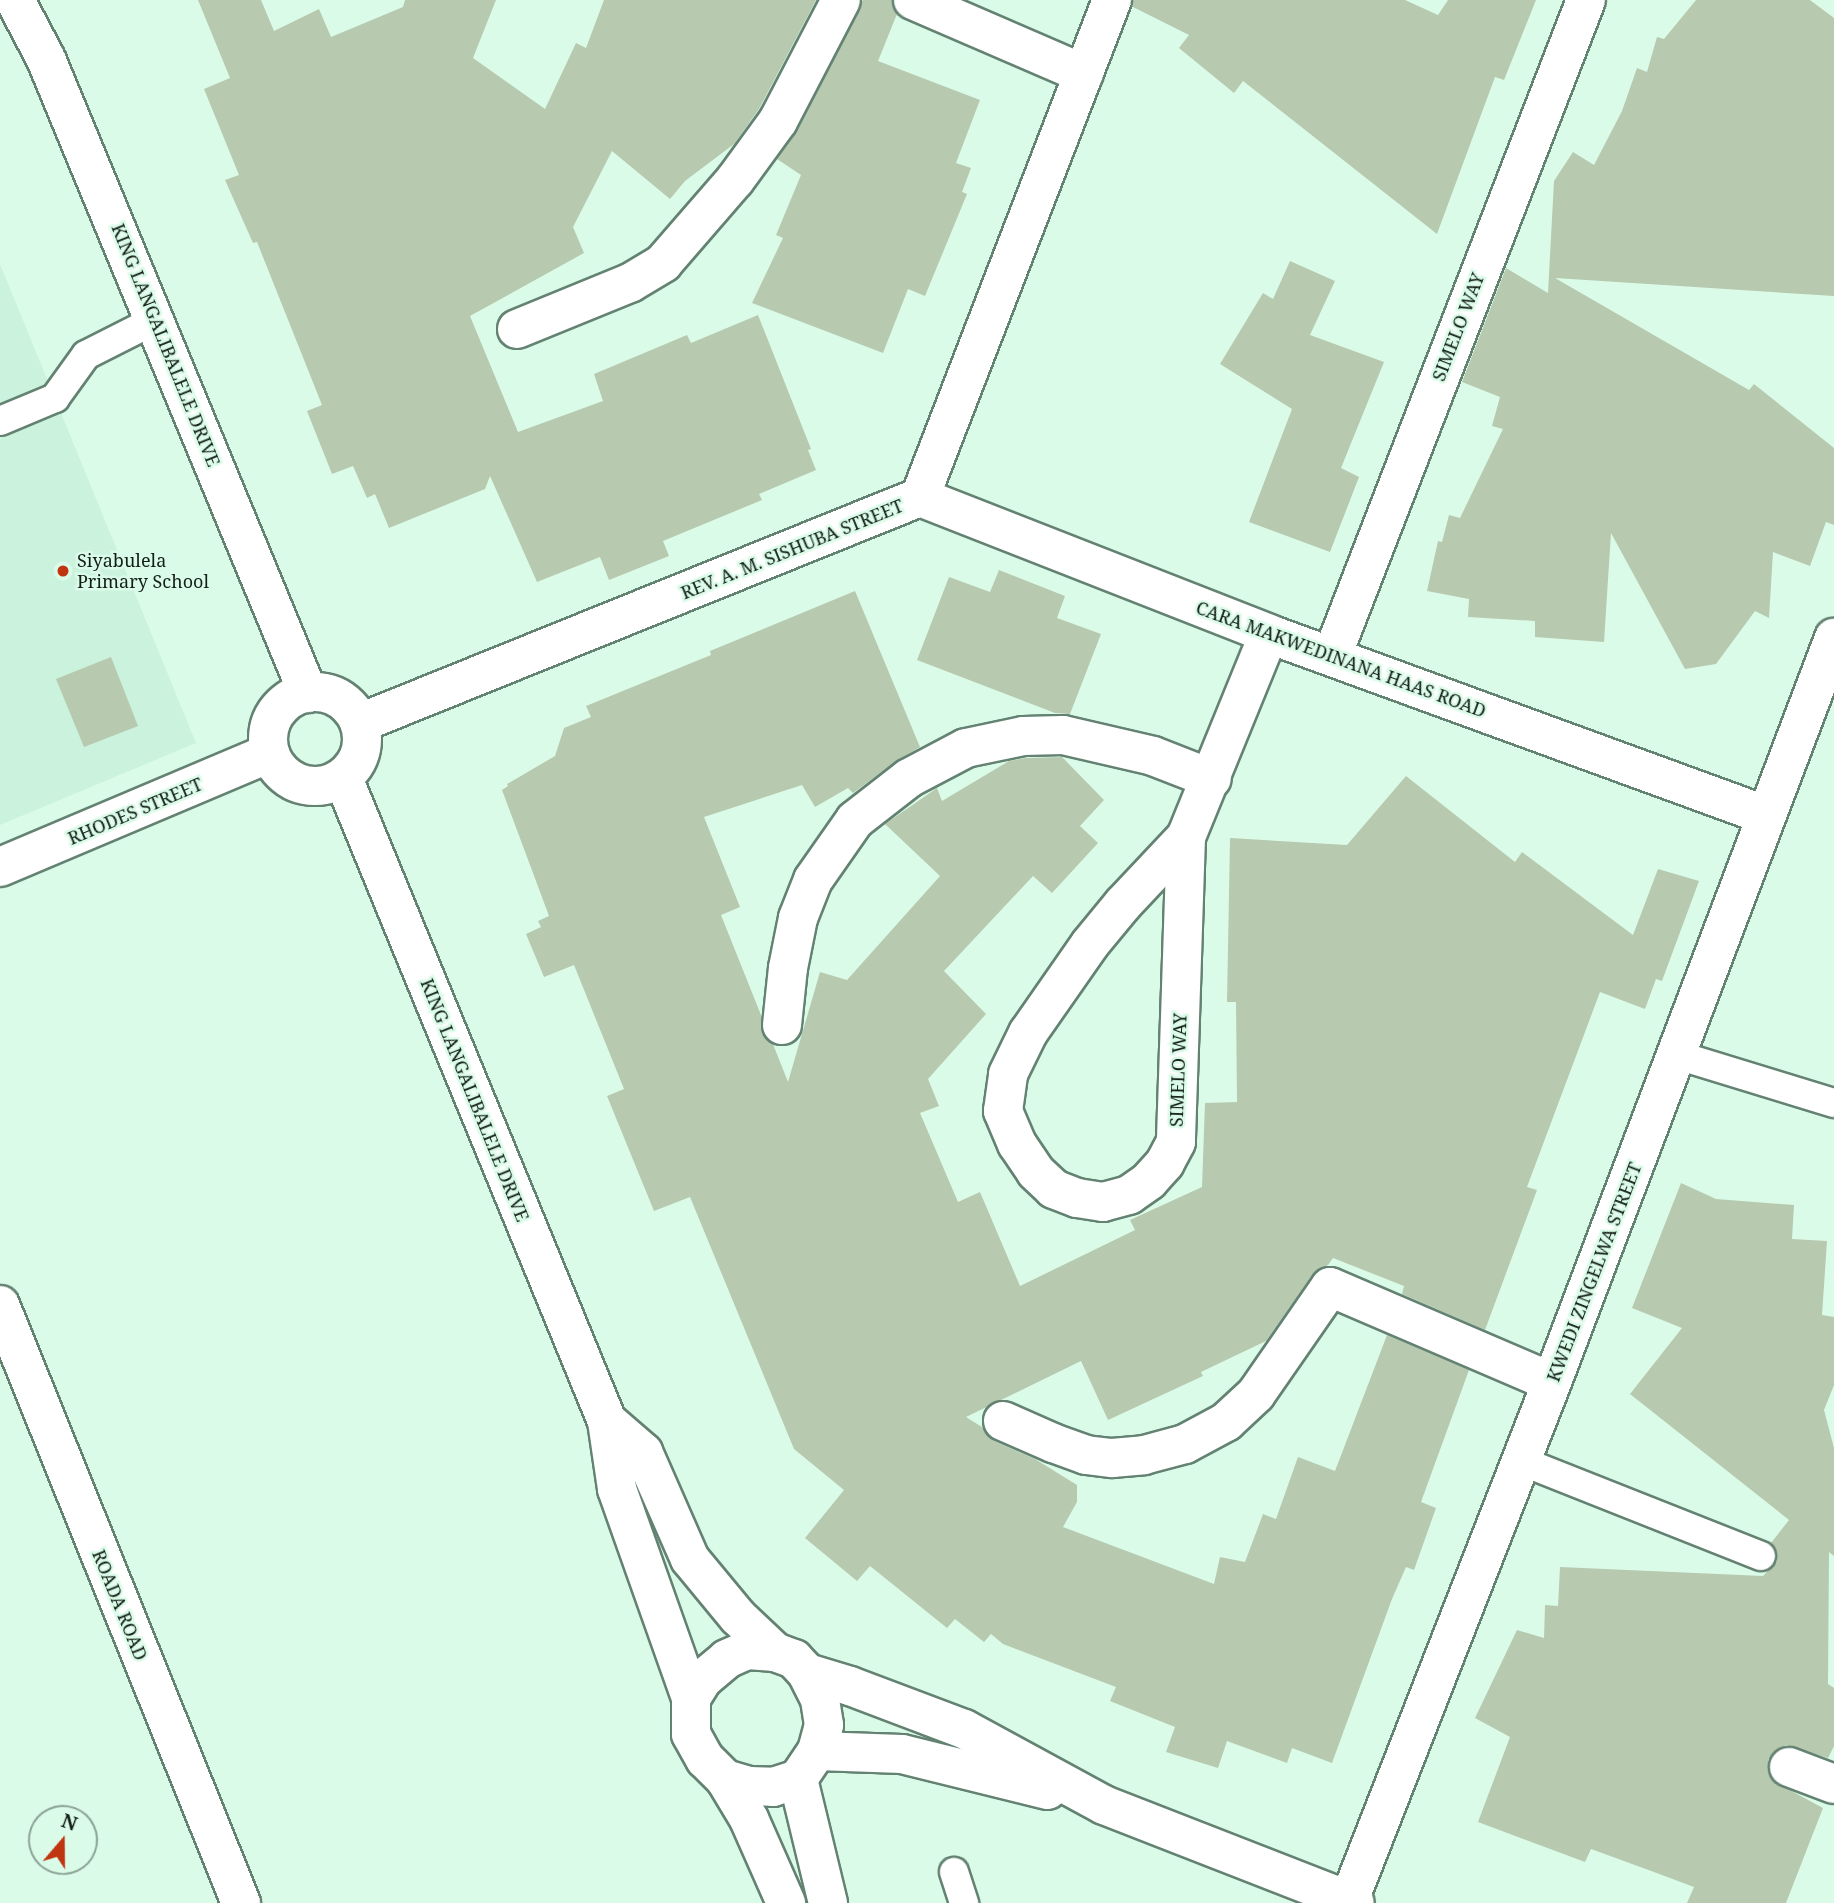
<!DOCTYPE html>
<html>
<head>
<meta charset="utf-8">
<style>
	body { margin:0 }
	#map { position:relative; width:1834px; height:1903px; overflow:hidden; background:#dbfbe9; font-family:"Noto Serif",serif }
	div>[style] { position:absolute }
	.built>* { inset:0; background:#caf2dc }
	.building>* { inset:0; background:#b7c9af }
	.roads { filter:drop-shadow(2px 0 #648272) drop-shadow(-2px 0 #648272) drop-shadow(0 2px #648272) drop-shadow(0 -2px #648272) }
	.service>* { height:28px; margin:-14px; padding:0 14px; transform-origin:14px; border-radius:14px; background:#fff }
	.minor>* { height:38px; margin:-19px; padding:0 19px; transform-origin:19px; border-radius:19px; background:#fff }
	.tertiary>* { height:38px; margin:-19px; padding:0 19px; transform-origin:19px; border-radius:19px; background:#fff }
	.tertiary>.ring { margin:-19px; padding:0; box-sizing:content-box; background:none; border:38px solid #fff; border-radius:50% }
	.dots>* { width:19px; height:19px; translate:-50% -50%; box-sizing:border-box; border:4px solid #dbfbe9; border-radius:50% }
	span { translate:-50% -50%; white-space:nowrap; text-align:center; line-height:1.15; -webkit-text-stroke:5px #dbfbe9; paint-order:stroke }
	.street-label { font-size:18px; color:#121e17 }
	.poi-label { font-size:18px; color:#121e17 }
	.left { translate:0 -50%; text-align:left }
	.north { position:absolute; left:28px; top:1805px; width:70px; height:70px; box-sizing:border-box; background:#dbfbe9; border:2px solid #8ba395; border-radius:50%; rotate:20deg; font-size:19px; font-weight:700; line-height:28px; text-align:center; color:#121e17 }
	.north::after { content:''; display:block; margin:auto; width:24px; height:32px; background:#bf350f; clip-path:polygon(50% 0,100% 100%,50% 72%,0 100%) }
</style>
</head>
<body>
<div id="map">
	<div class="built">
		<i style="clip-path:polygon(0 264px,196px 743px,0 825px)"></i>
	</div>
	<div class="building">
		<i style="clip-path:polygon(198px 0,261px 0,274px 31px,319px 9px,331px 37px,403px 7px,405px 0,496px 0,473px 58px,545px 109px,576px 43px,586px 48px,604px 0,816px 0,759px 109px,734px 144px,685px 181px,670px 199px,612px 151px,573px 227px,584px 253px,470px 316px,518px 432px,603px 401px,594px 374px,687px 335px,691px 343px,758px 315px,811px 449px,808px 450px,816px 470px,759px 494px,762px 500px,663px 541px,669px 556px,609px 580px,600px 557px,537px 582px,490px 476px,485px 489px,389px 528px,375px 494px,367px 498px,353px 466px,332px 474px,307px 411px,322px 405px,257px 242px,253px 243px,225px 180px,239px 175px,204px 89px,230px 78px)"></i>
		<i style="clip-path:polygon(863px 0,892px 0,897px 14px,878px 61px,980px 100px,956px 163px,971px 168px,962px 192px,967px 194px,925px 296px,908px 289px,883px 353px,752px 303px,783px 238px,776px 235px,801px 175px,777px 159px,797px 131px)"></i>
		<i style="clip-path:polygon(1133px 0,1405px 0,1438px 15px,1448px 0,1536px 0,1504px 80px,1495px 77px,1437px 234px,1243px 81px,1234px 93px,1179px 48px,1189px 35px,1133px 7px)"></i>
		<i style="clip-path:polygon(1696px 0,1810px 0,1834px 18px,1834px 296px,1555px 278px,1749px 390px,1754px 384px,1834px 448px,1834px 525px,1826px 522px,1810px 566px,1773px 552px,1769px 618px,1755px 611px,1716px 664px,1685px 669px,1611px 533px,1604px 642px,1535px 637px,1535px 621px,1468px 617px,1469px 599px,1427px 591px,1438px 541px,1442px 542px,1449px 515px,1460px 518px,1503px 429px,1492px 426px,1500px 397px,1462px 382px,1506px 268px,1548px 293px,1554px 181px,1573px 152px,1594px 165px,1622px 111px,1637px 68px,1647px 72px,1657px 37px,1664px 39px)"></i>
		<i style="clip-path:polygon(1290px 261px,1335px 281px,1310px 335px,1384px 362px,1341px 468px,1359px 477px,1330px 552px,1249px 522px,1292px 409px,1220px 364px,1263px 293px,1273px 299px)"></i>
		<i style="clip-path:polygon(999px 570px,1065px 596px,1057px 618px,1101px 634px,1070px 714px,1055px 713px,917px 660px,949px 577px,990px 592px)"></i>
		<i style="clip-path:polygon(855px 591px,920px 747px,896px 761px,853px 793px,848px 788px,815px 807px,802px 785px,704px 817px,740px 907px,721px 915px,761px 1015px,762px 1033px,773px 1044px,788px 1082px,820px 972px,847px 980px,940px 876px,885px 824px,937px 788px,942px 801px,1009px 761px,1026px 758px,1062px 757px,1104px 800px,1080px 826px,1098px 843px,1052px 893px,1033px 876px,944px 971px,986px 1014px,928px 1079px,939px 1106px,920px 1113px,958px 1202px,980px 1192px,1020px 1286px,1135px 1230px,1130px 1220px,1202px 1187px,1205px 1103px,1237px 1102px,1236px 1002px,1227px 1002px,1230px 838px,1347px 845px,1406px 776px,1515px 862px,1522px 852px,1633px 935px,1658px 869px,1699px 881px,1662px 981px,1656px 979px,1645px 1009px,1600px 992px,1527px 1187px,1537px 1190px,1485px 1330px,1402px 1294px,1404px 1286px,1333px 1258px,1328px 1265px,1312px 1275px,1266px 1341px,1201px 1372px,1203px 1376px,1108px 1420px,1081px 1361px,966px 1417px,982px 1427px,994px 1441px,1035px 1459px,1077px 1485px,1077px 1502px,1063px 1527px,1214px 1584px,1220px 1557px,1245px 1562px,1263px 1514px,1276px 1519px,1298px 1457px,1335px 1471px,1387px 1335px,1469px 1370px,1421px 1502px,1436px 1508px,1414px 1570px,1406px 1567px,1392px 1599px,1332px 1763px,1292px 1748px,1287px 1763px,1227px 1741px,1218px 1768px,1166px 1752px,1175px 1727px,1110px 1701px,1116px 1687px,1003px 1644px,991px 1634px,984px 1642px,955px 1619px,947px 1628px,870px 1566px,857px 1581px,805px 1538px,844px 1490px,794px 1449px,690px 1197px,654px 1211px,607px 1096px,624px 1089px,574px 965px,544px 977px,526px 934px,541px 927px,538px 921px,549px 916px,502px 790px,508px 786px,507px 784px,555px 756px,564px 728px,591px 717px,586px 706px,711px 655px,710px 651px)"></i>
		<i style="clip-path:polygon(111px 657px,138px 726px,84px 747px,56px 679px)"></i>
		<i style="clip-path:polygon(1681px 1183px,1716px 1199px,1794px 1205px,1792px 1239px,1827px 1241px,1822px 1315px,1834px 1317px,1834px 1385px,1824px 1410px,1834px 1448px,1834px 1556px,1829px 1552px,1828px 1684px,1834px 1688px,1834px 1746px,1828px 1758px,1786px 1745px,1775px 1751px,1768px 1760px,1768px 1771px,1773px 1781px,1823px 1808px,1786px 1903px,1687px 1903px,1694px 1887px,1654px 1872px,1591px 1849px,1585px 1862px,1478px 1822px,1510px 1737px,1475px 1718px,1517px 1630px,1544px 1638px,1545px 1605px,1558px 1606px,1560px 1567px,1763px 1576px,1777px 1561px,1777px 1553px,1771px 1543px,1789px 1520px,1630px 1394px,1682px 1328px,1632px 1308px)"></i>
	</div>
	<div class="roads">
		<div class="service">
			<i style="left:0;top:421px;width:60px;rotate:-22.7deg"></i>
			<i style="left:55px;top:398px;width:53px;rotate:-54.2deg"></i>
			<i style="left:86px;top:355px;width:77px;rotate:-26.9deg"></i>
			<i style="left:1677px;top:1055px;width:164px;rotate:17deg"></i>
			<i style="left:1521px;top:1461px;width:258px;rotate:21.6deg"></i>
			<i style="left:954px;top:1872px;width:33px;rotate:72deg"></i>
		</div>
		<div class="minor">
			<i style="left:913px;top:0;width:186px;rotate:23.4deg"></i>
			<i style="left:517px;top:329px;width:122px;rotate:-22.2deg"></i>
			<i style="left:630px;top:283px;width:39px;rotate:-31deg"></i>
			<i style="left:663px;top:263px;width:110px;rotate:-49.1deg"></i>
			<i style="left:735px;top:180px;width:73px;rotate:-53.9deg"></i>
			<i style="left:778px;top:121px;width:136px;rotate:-62.5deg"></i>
			<i style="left:920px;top:497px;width:375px;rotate:21.4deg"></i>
			<i style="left:1269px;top:634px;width:528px;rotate:20.05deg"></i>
			<i style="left:1332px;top:656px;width:703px;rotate:-68.83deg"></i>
			<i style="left:360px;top:723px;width:604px;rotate:-21.98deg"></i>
			<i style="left:920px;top:497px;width:533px;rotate:-68.88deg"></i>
			<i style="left:1186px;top:837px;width:305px;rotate:91.9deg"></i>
			<i style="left:1176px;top:1142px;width:24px;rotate:118deg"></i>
			<i style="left:1165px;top:1163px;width:24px;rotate:132deg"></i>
			<i style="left:1149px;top:1181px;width:24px;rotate:145deg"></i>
			<i style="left:1129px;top:1195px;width:27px;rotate:165deg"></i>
			<i style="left:1103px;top:1202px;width:26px;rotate:-171deg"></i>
			<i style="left:1077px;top:1198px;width:25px;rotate:-159deg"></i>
			<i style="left:1054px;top:1189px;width:25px;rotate:-137deg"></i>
			<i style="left:1036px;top:1172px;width:34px;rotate:-124deg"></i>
			<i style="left:1017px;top:1144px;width:36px;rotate:-113deg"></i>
			<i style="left:1003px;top:1111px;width:37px;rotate:-82deg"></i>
			<i style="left:1008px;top:1074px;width:46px;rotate:-64deg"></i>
			<i style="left:1028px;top:1033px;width:108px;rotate:-55.1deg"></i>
			<i style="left:1090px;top:944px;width:52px;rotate:-50.5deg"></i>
			<i style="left:1123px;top:904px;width:92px;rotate:-46.8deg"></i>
			<i style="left:1186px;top:837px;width:219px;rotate:-67.8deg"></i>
			<i style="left:0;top:867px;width:293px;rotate:-22.9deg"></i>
			<i style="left:782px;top:1025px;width:57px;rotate:-84deg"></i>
			<i style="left:788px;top:968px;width:51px;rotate:-78.7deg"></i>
			<i style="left:798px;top:918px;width:41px;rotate:-68.5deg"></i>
			<i style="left:813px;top:880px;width:73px;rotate:-55deg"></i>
			<i style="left:855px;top:820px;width:68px;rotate:-37.9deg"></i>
			<i style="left:909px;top:778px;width:64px;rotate:-27.8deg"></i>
			<i style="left:966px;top:748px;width:58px;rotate:-11.9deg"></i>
			<i style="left:1023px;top:736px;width:40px;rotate:-1.4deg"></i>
			<i style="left:1063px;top:735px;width:92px;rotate:13.1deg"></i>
			<i style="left:1153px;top:756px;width:63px;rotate:21.3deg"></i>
			<i style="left:0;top:1305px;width:645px;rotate:68.05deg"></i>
			<i style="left:1003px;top:1421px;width:55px;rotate:23.7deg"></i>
			<i style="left:1053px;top:1443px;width:35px;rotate:20deg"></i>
			<i style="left:1086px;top:1455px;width:26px;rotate:7deg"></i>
			<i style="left:1112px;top:1458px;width:32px;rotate:-5deg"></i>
			<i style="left:1144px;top:1455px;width:42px;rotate:-15deg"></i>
			<i style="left:1185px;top:1444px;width:47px;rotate:-28.2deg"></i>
			<i style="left:1226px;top:1422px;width:41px;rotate:-43deg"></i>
			<i style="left:1256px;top:1394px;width:130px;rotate:-55.3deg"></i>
			<i style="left:1330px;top:1287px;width:241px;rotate:23.2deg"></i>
			<i style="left:1789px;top:1767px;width:48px;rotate:20.7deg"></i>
			<i style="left:1348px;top:1903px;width:560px;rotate:-68.62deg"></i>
			<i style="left:1552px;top:1382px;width:796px;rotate:-69.24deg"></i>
		</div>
		<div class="tertiary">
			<i style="left:15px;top:0;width:67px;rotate:62.3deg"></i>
			<i style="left:46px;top:59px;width:686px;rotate:67.55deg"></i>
			<i class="ring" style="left:268px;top:692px;width:56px;height:56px"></i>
			<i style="left:343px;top:778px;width:695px;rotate:67.68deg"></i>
			<i style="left:607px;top:1421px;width:69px;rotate:81.6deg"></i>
			<i style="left:617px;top:1489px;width:222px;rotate:70.5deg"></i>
			<i style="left:691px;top:1698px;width:36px;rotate:90deg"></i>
			<i style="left:691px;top:1734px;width:29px;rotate:61deg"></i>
			<i style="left:705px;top:1759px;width:28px;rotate:45deg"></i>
			<i style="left:725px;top:1779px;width:25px;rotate:16deg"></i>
			<i style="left:749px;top:1786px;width:24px;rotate:2deg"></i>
			<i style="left:773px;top:1787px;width:26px;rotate:-18deg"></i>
			<i style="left:798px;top:1779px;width:34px;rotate:-56deg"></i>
			<i style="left:817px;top:1751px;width:27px;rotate:-75deg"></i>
			<i style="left:824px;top:1725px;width:26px;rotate:-99deg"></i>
			<i style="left:820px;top:1699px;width:29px;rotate:-117deg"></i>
			<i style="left:807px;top:1673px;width:19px;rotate:-133deg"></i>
			<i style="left:794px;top:1659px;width:20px;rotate:-160deg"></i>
			<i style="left:775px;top:1652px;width:28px;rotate:-176deg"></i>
			<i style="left:747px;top:1650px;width:22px;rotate:156deg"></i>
			<i style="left:727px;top:1659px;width:31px;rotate:140deg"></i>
			<i style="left:703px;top:1679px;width:22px;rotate:122deg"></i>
			<i style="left:607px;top:1421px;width:48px;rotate:40.7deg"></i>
			<i style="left:643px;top:1452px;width:117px;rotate:66.3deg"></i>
			<i style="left:690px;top:1559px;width:75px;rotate:50.4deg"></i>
			<i style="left:738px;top:1617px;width:51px;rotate:43.4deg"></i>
			<i style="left:807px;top:1673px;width:45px;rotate:16.8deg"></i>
			<i style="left:850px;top:1686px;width:122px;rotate:20.7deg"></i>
			<i style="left:964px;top:1729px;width:159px;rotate:28.5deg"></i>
			<i style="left:1104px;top:1805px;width:269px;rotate:21.3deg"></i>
			<i style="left:817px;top:1751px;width:85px;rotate:2deg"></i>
			<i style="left:902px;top:1754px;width:150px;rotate:13.9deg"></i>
			<i style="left:725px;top:1779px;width:47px;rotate:59deg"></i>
			<i style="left:749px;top:1819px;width:92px;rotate:66.2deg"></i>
			<i style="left:798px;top:1779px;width:128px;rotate:76.4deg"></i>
		</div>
	</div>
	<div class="dots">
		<i style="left:63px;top:571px;background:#bf350f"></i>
	</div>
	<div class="street-label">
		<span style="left:1458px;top:327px;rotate:-69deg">SIMELO WAY</span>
		<span style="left:166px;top:345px;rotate:68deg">KING LANGALIBALELE DRIVE</span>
		<span style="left:792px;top:549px;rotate:-22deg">REV. A. M. SISHUBA STREET</span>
		<span style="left:1341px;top:659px;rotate:20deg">CARA MAKWEDINANA HAAS ROAD</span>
		<span style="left:135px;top:811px;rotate:-23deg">RHODES STREET</span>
		<span style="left:1178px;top:1070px;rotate:-88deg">SIMELO WAY</span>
		<span style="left:475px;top:1100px;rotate:68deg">KING LANGALIBALELE DRIVE</span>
		<span style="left:1594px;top:1272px;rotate:-69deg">KWEDI ZINGELWA STREET</span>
		<span style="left:120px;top:1605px;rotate:68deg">ROADA ROAD</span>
	</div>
	<div class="poi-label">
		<span class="left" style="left:77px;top:571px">Siyabulela<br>Primary School</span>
	</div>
	<div class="north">N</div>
</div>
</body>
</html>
